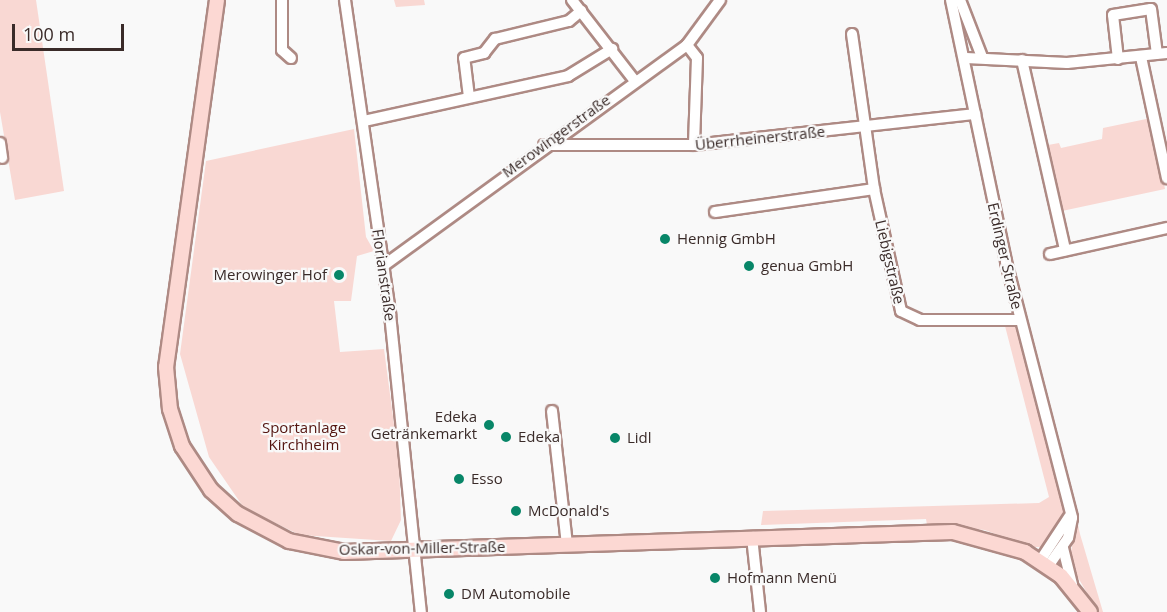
<!DOCTYPE html>
<html>
<head>
<meta charset="utf-8">
<style>
	body { margin:0 }
	#map { position:relative; width:1167px; height:612px; overflow:hidden; background:#f9f9f9; font-family:"Open Sans",sans-serif }
	div>[style] { position:absolute }
	.green>* { inset:0; background:#f9d8d3 }
	.roads { filter:drop-shadow(2px 0 #ae8a84) drop-shadow(-2px 0 #ae8a84) drop-shadow(0 2px #ae8a84) drop-shadow(0 -2px #ae8a84) }
	.minor>* { height:10px; margin:-5px; padding:0 5px; transform-origin:5px; border-radius:5px; background:#fff }
	.major>* { height:14px; margin:-7px; padding:0 7px; transform-origin:7px; border-radius:7px; background:#fcd8d3 }
	.dots>* { width:16px; height:16px; translate:-50% -50%; box-sizing:border-box; border:3px solid #f9f9f9; border-radius:50% }
	span { translate:-50% -50%; white-space:nowrap; text-align:center; line-height:1.15; -webkit-text-stroke:4.5px #f9f9f9; paint-order:stroke }
	.street-label { font-size:15px; color:#3a2b29 }
	.poi-label { font-size:15px; color:#3a2b29 }
	.left { translate:0 -50%; text-align:left }
	.right { translate:-100% -50%; text-align:right }
	.park-label { font-size:15px; color:#541510 }
	.scale { position:absolute; left:12px; top:24px; width:112px; height:27px; box-sizing:border-box; border:3px solid #3a2b29; border-top:0; padding-left:8px; font-size:18px; line-height:21px; white-space:nowrap; color:#3a2b29; -webkit-text-stroke:4px #f9f9f9; paint-order:stroke }
</style>
</head>
<body>
<div id="map">
	<div class="green">
		<i style="clip-path:polygon(0 0,36px 0,64px 191px,15px 200px,0 112px)"></i>
		<i style="clip-path:polygon(394px 0,424px 0,425px 5px,396px 7px)"></i>
		<i style="clip-path:polygon(1151px 118px,1165px 189px,1062px 211px,1048px 145px,1059px 143px,1061px 148px,1102px 139px,1103px 128px)"></i>
		<i style="clip-path:polygon(354px 129px,366px 237px,374px 251px,357px 256px,351px 301px,334px 301px,340px 352px,384px 349px,399px 462px,401px 520px,391px 541px,300px 535px,244px 508px,209px 457px,180px 354px,206px 161px)"></i>
		<i style="clip-path:polygon(1005px 326px,1018px 326px,1067px 512px,1045px 547px,1029px 547px,985px 530px,927px 525px,926px 519px,761px 525px,763px 511px,1039px 503px,1049px 497px)"></i>
		<i style="clip-path:polygon(1077px 520px,1080px 534px,1103px 612px,1098px 612px,1069px 562px)"></i>
	</div>
	<div class="roads">
		<div class="minor">
			<i style="left:282px;top:0;width:50px;rotate:90deg"></i>
			<i style="left:282px;top:50px;width:12px;rotate:42deg"></i>
			<i style="left:345px;top:0;width:317px;rotate:81.8deg"></i>
			<i style="left:390px;top:314px;width:300px;rotate:84.1deg"></i>
			<i style="left:572px;top:0;width:101px;rotate:52.2deg"></i>
			<i style="left:951px;top:0;width:268px;rotate:78.1deg"></i>
			<i style="left:1006px;top:262px;width:264px;rotate:75.5deg"></i>
			<i style="left:1072px;top:518px;width:20px;rotate:101deg"></i>
			<i style="left:1068px;top:538px;width:35px;rotate:125deg"></i>
			<i style="left:960px;top:0;width:61px;rotate:68.9deg"></i>
			<i style="left:852px;top:34px;width:157px;rotate:81.9deg"></i>
			<i style="left:874px;top:189px;width:125px;rotate:77.5deg"></i>
			<i style="left:901px;top:311px;width:21px;rotate:25deg"></i>
			<i style="left:920px;top:320px;width:100px"></i>
			<i style="left:687px;top:45px;width:16px;rotate:52deg"></i>
			<i style="left:697px;top:58px;width:87px;rotate:92deg"></i>
			<i style="left:1141px;top:57px;width:124px;rotate:77.9deg"></i>
			<i style="left:966px;top:58px;width:101px;rotate:2.8deg"></i>
			<i style="left:1067px;top:63px;width:100px;rotate:-5.7deg"></i>
			<i style="left:1118px;top:59px;width:44px;rotate:-96.5deg"></i>
			<i style="left:1113px;top:15px;width:38px;rotate:-9deg"></i>
			<i style="left:1151px;top:9px;width:45px;rotate:82.4deg"></i>
			<i style="left:1022px;top:60px;width:195px;rotate:77.2deg"></i>
			<i style="left:469px;top:97px;width:39px;rotate:-97deg"></i>
			<i style="left:464px;top:58px;width:21px;rotate:-14deg"></i>
			<i style="left:484px;top:53px;width:18px;rotate:-52deg"></i>
			<i style="left:495px;top:39px;width:76px;rotate:-13.7deg"></i>
			<i style="left:569px;top:21px;width:16px;rotate:-40deg"></i>
			<i style="left:364px;top:121px;width:209px;rotate:-12.4deg"></i>
			<i style="left:568px;top:76px;width:52px;rotate:-31.5deg"></i>
			<i style="left:0;top:143px;width:15px;rotate:82deg"></i>
			<i style="left:544px;top:145px;width:150px"></i>
			<i style="left:694px;top:145px;width:283px;rotate:-6.3deg"></i>
			<i style="left:715px;top:212px;width:161px;rotate:-8.2deg"></i>
			<i style="left:1050px;top:254px;width:120px;rotate:-12.5deg"></i>
			<i style="left:383px;top:266px;width:376px;rotate:-36deg"></i>
			<i style="left:687px;top:45px;width:56px;rotate:-53.7deg"></i>
			<i style="left:552px;top:411px;width:134px;rotate:83.6deg"></i>
			<i style="left:752px;top:537px;width:75px;rotate:83.9deg"></i>
			<i style="left:1063px;top:548px;width:38px;rotate:76deg"></i>
			<i style="left:1040px;top:561px;width:53px;rotate:-56.6deg"></i>
		</div>
		<div class="major">
			<i style="left:217px;top:0;width:371px;rotate:97.9deg"></i>
			<i style="left:166px;top:367px;width:42px;rotate:84.6deg"></i>
			<i style="left:170px;top:409px;width:39px;rotate:72deg"></i>
			<i style="left:182px;top:446px;width:53px;rotate:56.6deg"></i>
			<i style="left:211px;top:490px;width:36px;rotate:42deg"></i>
			<i style="left:238px;top:514px;width:58px;rotate:27.9deg"></i>
			<i style="left:289px;top:541px;width:56px;rotate:11.3deg"></i>
			<i style="left:344px;top:552px;width:609px;rotate:-1.88deg"></i>
			<i style="left:953px;top:532px;width:75px;rotate:15.5deg"></i>
			<i style="left:1025px;top:552px;width:43px;rotate:33.7deg"></i>
			<i style="left:1061px;top:576px;width:46px;rotate:51.1deg"></i>
		</div>
	</div>
	<div class="dots">
		<i style="left:665px;top:239px;background:#088668"></i>
		<i style="left:749px;top:266px;background:#088668"></i>
		<i style="left:339px;top:275px;background:#088668"></i>
		<i style="left:489px;top:425px;background:#088668"></i>
		<i style="left:506px;top:437px;background:#088668"></i>
		<i style="left:615px;top:438px;background:#088668"></i>
		<i style="left:459px;top:479px;background:#088668"></i>
		<i style="left:516px;top:511px;background:#088668"></i>
		<i style="left:715px;top:578px;background:#088668"></i>
		<i style="left:449px;top:594px;background:#088668"></i>
	</div>
	<div class="street-label">
		<span style="left:556px;top:136px;rotate:-36deg">Merowingerstraße</span>
		<span style="left:760px;top:138px;rotate:-6deg">Überrheinerstraße</span>
		<span style="left:1005px;top:256px;rotate:77deg">Erdinger Straße</span>
		<span style="left:890px;top:262px;rotate:77deg">Liebigstraße</span>
		<span style="left:384px;top:275px;rotate:82deg">Florianstraße</span>
		<span style="left:422px;top:548px;rotate:-1deg">Oskar-von-Miller-Straße</span>
	</div>
	<div class="poi-label">
		<span class="left" style="left:677px;top:239px">Hennig GmbH</span>
		<span class="left" style="left:761px;top:266px">genua GmbH</span>
		<span class="right" style="left:327px;top:275px">Merowinger Hof</span>
		<span class="right" style="left:477px;top:425px">Edeka<br>Getränkemarkt</span>
		<span class="left" style="left:518px;top:437px">Edeka</span>
		<span class="left" style="left:627px;top:438px">Lidl</span>
		<span class="left" style="left:471px;top:479px">Esso</span>
		<span class="left" style="left:528px;top:511px">McDonald's</span>
		<span class="left" style="left:727px;top:578px">Hofmann Menü</span>
		<span class="left" style="left:461px;top:594px">DM Automobile</span>
	</div>
	<div class="park-label">
		<span style="left:304px;top:436px">Sportanlage<br>Kirchheim</span>
	</div>
	<div class="scale">100 m</div>
</div>
</body>
</html>
